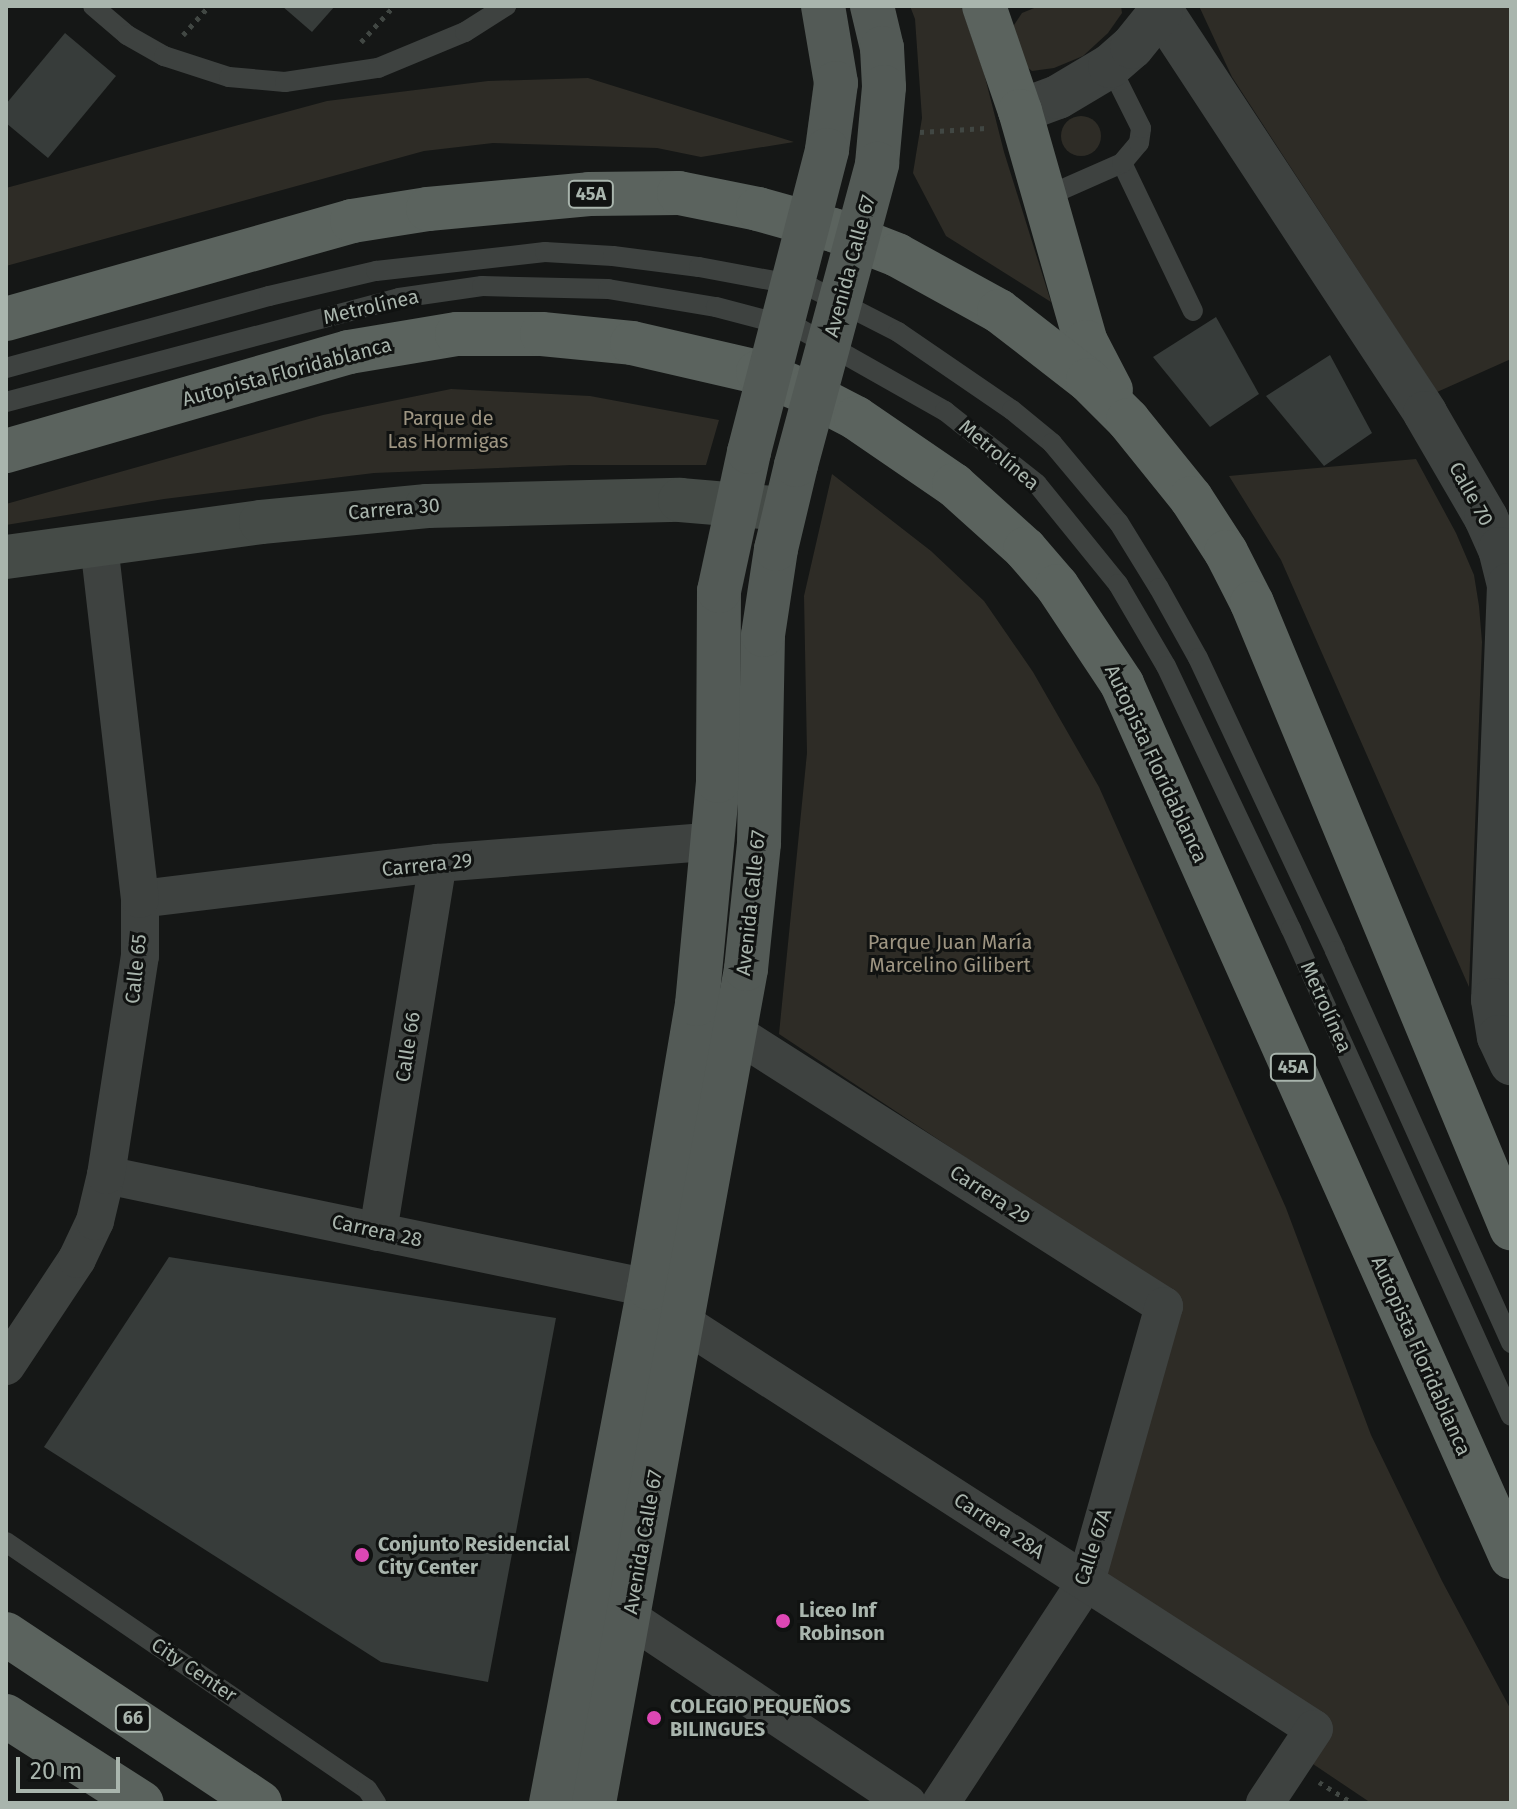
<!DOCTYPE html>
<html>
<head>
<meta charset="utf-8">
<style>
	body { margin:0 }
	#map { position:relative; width:1517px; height:1809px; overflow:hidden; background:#151716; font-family:"Fira Sans",sans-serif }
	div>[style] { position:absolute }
	.green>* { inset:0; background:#2e2c26 }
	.round { border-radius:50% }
	.building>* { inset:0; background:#373c3a }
	.path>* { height:5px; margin-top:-2.5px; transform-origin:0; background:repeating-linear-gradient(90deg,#414743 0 4px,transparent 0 10px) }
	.service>* { height:20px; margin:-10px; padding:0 10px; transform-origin:10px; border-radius:10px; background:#3e4240 }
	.minor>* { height:38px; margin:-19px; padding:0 19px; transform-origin:19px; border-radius:19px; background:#3e4240 }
	.tertiary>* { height:44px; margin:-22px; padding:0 22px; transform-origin:22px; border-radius:22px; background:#3e4240 }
	.secondary>* { height:44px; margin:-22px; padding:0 22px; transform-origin:22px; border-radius:22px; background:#454b47 }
	.primary>* { height:44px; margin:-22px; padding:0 22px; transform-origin:22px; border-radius:22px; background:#535a56 }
	.trunk>* { height:44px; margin:-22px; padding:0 22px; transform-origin:22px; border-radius:22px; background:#5b635e }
	.primary-bridge>* { height:44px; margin:-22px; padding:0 22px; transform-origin:22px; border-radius:22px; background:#535a56 }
	.dots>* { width:22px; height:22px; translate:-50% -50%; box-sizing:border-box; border:4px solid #101211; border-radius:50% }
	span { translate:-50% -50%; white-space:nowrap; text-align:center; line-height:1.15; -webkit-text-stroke:6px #101211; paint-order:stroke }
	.shield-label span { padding:2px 6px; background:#101211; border:2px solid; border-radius:6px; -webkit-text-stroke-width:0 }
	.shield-label { font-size:18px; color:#a9b5ad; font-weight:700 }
	.street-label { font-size:20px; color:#a9b5ad }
	.park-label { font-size:20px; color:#9e9582 }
	.poi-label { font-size:20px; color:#a9b5ad; font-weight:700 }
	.left { translate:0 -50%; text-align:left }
	.frame { position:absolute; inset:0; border:8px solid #a9b5ad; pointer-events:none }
	.scale { position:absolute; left:16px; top:1757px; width:104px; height:36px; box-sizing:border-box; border:4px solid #a9b5ad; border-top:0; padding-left:10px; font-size:24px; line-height:28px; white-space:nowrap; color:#a9b5ad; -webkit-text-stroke:6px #101211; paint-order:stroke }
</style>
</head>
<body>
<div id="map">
	<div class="green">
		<i style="clip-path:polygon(910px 6px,961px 6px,984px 73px,1004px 152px,1051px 302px,946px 236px,913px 173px,922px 118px,915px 19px)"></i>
		<i style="clip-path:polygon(1039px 6px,1121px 6px,1122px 13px,1108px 33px,1083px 56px,1054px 68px,1032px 71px,1018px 60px,1010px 31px,1022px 13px)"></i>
		<i style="clip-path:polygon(1199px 6px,1511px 6px,1511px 359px,1437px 392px,1232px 77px)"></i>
		<i style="clip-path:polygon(588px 78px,794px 142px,701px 157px,657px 148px,493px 143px,424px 151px,6px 266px,6px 188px,327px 101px,488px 81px)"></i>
		<i class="round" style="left:1061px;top:116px;width:40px;height:40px"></i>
		<i style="clip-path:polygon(451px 389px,590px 396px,719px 420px,706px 465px,571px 465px,374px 473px,164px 499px,6px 525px,6px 504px,323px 415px)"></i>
		<i style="clip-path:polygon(1416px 459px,1456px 533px,1474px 575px,1479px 606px,1482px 642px,1469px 987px,1281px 560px,1229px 476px)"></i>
		<i style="clip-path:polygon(832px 474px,931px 551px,984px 601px,1033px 672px,1099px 787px,1286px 1208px,1371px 1435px,1442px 1581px,1511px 1710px,1511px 1803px,1371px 1803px,1310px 1762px,1330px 1726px,1103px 1574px,1182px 1301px,779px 1034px,807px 753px,804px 596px)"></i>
	</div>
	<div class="building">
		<i style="clip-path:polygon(282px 6px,335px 6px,312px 32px)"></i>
		<i style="clip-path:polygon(65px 33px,116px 76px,48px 158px,6px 123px,6px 104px)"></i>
		<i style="clip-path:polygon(1216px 317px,1259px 394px,1210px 427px,1153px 357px)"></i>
		<i style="clip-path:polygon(1330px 355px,1372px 433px,1324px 466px,1266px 396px)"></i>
		<i style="clip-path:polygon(169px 1257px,556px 1318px,488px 1682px,381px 1662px,44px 1447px)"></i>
	</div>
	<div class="path">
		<i style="left:183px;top:35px;width:39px;rotate:-48deg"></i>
		<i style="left:361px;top:42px;width:49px;rotate:-47.5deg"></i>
		<i style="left:920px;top:132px;width:66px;rotate:-3.5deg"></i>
		<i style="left:1319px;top:1782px;width:39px;rotate:32deg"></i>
	</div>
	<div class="service">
		<i style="left:93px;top:6px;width:45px;rotate:40.5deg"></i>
		<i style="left:127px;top:35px;width:43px;rotate:29.6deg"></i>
		<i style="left:164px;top:56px;width:68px;rotate:17.9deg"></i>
		<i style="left:229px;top:77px;width:56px;rotate:5.1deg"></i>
		<i style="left:285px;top:82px;width:94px;rotate:-8.6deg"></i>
		<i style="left:378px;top:68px;width:94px;rotate:-22.5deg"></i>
		<i style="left:465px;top:32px;width:49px;rotate:-32.4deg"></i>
		<i style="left:1122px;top:163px;width:164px;rotate:64.4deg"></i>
		<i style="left:1045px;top:197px;width:84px;rotate:-23.8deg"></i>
		<i style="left:1122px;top:163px;width:26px;rotate:-50deg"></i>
		<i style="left:1139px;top:143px;width:15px;rotate:-82deg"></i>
		<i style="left:1141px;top:128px;width:69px;rotate:-116.6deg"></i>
		<i style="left:6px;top:368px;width:273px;rotate:-15.3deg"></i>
		<i style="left:269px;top:296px;width:110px;rotate:-13.2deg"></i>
		<i style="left:376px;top:271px;width:170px;rotate:-6.4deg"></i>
		<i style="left:545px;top:252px;width:68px;rotate:3.4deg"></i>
		<i style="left:613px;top:256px;width:87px;rotate:7.3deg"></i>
		<i style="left:699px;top:267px;width:115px;rotate:10.5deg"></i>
		<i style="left:812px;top:288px;width:97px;rotate:27.1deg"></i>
		<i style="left:898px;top:332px;width:138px;rotate:34.4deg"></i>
		<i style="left:1012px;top:410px;width:52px;rotate:39.5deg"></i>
		<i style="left:1052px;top:443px;width:104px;rotate:50.1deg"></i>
		<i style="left:1119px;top:523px;width:76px;rotate:58.4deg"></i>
		<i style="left:1159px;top:588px;width:80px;rotate:60.9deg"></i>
		<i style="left:1198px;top:658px;width:323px;rotate:64.9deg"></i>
		<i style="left:1335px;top:951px;width:430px;rotate:65.8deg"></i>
		<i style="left:6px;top:402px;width:407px;rotate:-14.8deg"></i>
		<i style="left:399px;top:298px;width:84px;rotate:-8.2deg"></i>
		<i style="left:482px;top:286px;width:126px;rotate:1.4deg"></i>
		<i style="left:608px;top:289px;width:109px;rotate:9.5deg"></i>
		<i style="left:716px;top:307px;width:87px;rotate:14.7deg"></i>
		<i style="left:800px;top:329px;width:167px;rotate:29.5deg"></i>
		<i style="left:945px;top:411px;width:117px;rotate:38.4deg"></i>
		<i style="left:1037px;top:484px;width:129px;rotate:51deg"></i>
		<i style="left:1118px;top:584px;width:95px;rotate:59.7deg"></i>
		<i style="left:1166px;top:666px;width:291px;rotate:64.6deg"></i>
		<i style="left:1291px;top:929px;width:534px;rotate:65.69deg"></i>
		<i style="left:6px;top:1542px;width:437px;rotate:34.4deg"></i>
		<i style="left:367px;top:1789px;width:17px;rotate:57deg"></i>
	</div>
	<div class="minor">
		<i style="left:140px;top:899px;width:300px;rotate:-6.9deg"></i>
		<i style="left:438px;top:863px;width:278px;rotate:-4.5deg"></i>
		<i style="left:734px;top:1032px;width:510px;rotate:32.51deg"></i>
		<i style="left:1164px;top:1306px;width:287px;rotate:105.8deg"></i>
		<i style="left:1086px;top:1582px;width:264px;rotate:123.3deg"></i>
		<i style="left:106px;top:1175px;width:555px;rotate:11.76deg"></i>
		<i style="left:378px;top:1232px;width:374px;rotate:-80.8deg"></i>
		<i style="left:684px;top:1323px;width:749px;rotate:32.8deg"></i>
		<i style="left:1314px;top:1729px;width:89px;rotate:123.5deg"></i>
		<i style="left:6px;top:1366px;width:128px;rotate:-56.4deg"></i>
		<i style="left:77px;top:1259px;width:42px;rotate:-64.7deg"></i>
		<i style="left:95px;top:1221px;width:47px;rotate:-76.6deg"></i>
		<i style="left:106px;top:1175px;width:222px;rotate:-81.2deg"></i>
		<i style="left:140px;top:956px;width:57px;rotate:-90deg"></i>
		<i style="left:140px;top:899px;width:356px;rotate:-96.6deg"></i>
		<i style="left:607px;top:1603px;width:361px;rotate:33.7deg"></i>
	</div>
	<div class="tertiary">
		<i style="left:1158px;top:6px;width:487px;rotate:56.7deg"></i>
		<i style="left:1425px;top:413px;width:121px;rotate:59.8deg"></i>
		<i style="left:1486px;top:518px;width:34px;rotate:66deg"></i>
		<i style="left:1500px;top:549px;width:37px;rotate:76deg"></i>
		<i style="left:1509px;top:585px;width:415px;rotate:92.2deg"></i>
		<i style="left:1493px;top:1000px;width:37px;rotate:81deg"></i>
		<i style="left:1499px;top:1037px;width:29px;rotate:65deg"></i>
		<i style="left:1020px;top:111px;width:40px;rotate:-20.2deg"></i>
		<i style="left:1058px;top:97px;width:61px;rotate:-30.8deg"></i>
		<i style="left:1110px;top:66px;width:29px;rotate:-41deg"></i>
		<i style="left:1132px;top:47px;width:46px;rotate:-51.1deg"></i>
	</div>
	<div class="secondary">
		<i style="left:6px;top:557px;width:257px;rotate:-7.8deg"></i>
		<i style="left:261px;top:522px;width:167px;rotate:-5.5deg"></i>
		<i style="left:427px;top:506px;width:253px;rotate:-1.4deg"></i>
		<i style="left:680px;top:500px;width:105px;rotate:4.9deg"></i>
	</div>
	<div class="primary">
		<i style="left:823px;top:6px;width:78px;rotate:80.4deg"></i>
		<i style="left:836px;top:83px;width:68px;rotate:97.7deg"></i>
		<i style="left:872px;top:6px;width:43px;rotate:76.6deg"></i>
		<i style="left:882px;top:48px;width:39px;rotate:87deg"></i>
		<i style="left:884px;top:87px;width:77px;rotate:95.2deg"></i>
		<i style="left:551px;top:1803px;width:524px;rotate:-79.23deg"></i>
		<i style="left:649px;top:1288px;width:288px;rotate:-80.4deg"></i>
		<i style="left:697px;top:1004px;width:224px;rotate:-84.6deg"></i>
		<i style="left:718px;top:781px;width:190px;rotate:-89.7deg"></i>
		<i style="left:719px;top:591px;width:142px;rotate:-77.8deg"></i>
		<i style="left:594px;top:1803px;width:848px;rotate:-79.67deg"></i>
		<i style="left:746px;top:969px;width:127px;rotate:-84.1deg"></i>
		<i style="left:759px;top:843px;width:208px;rotate:-88.9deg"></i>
		<i style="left:763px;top:635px;width:87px;rotate:-81.4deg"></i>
		<i style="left:776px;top:549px;width:86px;rotate:-76.6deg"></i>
	</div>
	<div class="trunk">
		<i style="left:984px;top:6px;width:111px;rotate:71.1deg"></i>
		<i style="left:1020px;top:111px;width:240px;rotate:74.1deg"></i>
		<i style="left:1086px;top:342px;width:54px;rotate:62.5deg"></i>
		<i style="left:6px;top:319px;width:360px;rotate:-15.8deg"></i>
		<i style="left:352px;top:221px;width:77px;rotate:-9deg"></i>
		<i style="left:428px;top:209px;width:162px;rotate:-5.3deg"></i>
		<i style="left:589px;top:194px;width:90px;rotate:-0.6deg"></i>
		<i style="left:679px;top:193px;width:81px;rotate:11.4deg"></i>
		<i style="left:758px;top:209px;width:78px;rotate:15.6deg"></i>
		<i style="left:833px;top:230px;width:69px;rotate:21.3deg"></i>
		<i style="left:897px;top:255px;width:116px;rotate:28.8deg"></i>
		<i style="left:999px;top:311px;width:113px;rotate:37.8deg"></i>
		<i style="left:1088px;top:380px;width:57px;rotate:45deg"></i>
		<i style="left:1128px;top:420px;width:100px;rotate:51.1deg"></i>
		<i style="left:1191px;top:498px;width:64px;rotate:57.1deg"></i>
		<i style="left:1226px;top:552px;width:57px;rotate:63deg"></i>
		<i style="left:1252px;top:603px;width:677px;rotate:67.49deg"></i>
		<i style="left:6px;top:451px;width:357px;rotate:-16.1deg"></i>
		<i style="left:349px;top:352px;width:109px;rotate:-9.5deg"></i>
		<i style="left:457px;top:334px;width:85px"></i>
		<i style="left:542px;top:334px;width:90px;rotate:5.7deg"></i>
		<i style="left:632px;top:343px;width:129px;rotate:13deg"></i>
		<i style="left:758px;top:372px;width:52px;rotate:22.6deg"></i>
		<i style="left:806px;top:392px;width:56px;rotate:27.5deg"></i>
		<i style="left:856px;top:418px;width:119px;rotate:34.4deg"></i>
		<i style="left:954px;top:485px;width:96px;rotate:42deg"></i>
		<i style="left:1025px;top:549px;width:49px;rotate:49.1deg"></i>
		<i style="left:1057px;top:586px;width:118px;rotate:56.4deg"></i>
		<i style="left:1122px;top:684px;width:956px;rotate:65.98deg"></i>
		<i style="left:6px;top:1634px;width:305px;rotate:33.6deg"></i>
		<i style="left:6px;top:1716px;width:161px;rotate:32.6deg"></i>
	</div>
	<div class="primary-bridge">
		<i style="left:749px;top:452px;width:312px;rotate:-75.5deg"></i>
		<i style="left:796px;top:465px;width:312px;rotate:-74.9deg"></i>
	</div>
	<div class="dots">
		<i style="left:362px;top:1555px;background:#dd47b4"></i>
		<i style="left:783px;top:1621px;background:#dd47b4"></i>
		<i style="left:654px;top:1718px;background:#dd47b4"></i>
	</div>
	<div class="shield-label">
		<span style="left:591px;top:194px">45A</span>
		<span style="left:1293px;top:1067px">45A</span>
		<span style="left:133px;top:1718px">66</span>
	</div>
	<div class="street-label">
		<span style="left:850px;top:266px;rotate:-75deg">Avenida Calle 67</span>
		<span style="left:371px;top:307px;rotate:-13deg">Metrolínea</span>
		<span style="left:287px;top:372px;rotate:-15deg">Autopista Floridablanca</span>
		<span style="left:999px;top:455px;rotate:40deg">Metrolínea</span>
		<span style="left:1471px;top:494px;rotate:61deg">Calle 70</span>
		<span style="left:394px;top:509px;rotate:-5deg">Carrera 30</span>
		<span style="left:1156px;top:764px;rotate:65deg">Autopista Floridablanca</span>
		<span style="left:427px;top:865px;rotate:-6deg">Carrera 29</span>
		<span style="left:751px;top:903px;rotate:-84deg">Avenida Calle 67</span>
		<span style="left:136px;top:969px;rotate:-84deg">Calle 65</span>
		<span style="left:1326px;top:1007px;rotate:66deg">Metrolínea</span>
		<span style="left:408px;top:1047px;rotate:-81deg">Calle 66</span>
		<span style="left:990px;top:1195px;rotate:33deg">Carrera 29</span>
		<span style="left:377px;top:1231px;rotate:12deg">Carrera 28</span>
		<span style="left:1421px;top:1356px;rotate:66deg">Autopista Floridablanca</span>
		<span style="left:999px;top:1526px;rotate:33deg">Carrera 28A</span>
		<span style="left:643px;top:1542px;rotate:-80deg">Avenida Calle 67</span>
		<span style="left:1093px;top:1547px;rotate:-72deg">Calle 67A</span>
		<span style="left:194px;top:1670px;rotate:34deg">City Center</span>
	</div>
	<div class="park-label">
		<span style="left:448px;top:430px">Parque de<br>Las Hormigas</span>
		<span style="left:950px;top:954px">Parque Juan María<br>Marcelino Gilibert</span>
	</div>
	<div class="poi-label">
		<span class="left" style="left:378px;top:1556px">Conjunto Residencial<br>City Center</span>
		<span class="left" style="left:799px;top:1622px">Liceo Inf<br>Robinson</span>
		<span class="left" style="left:670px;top:1718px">COLEGIO PEQUEÑOS<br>BILINGUES</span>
	</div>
	<div class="frame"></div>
	<div class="scale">20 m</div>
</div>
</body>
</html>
